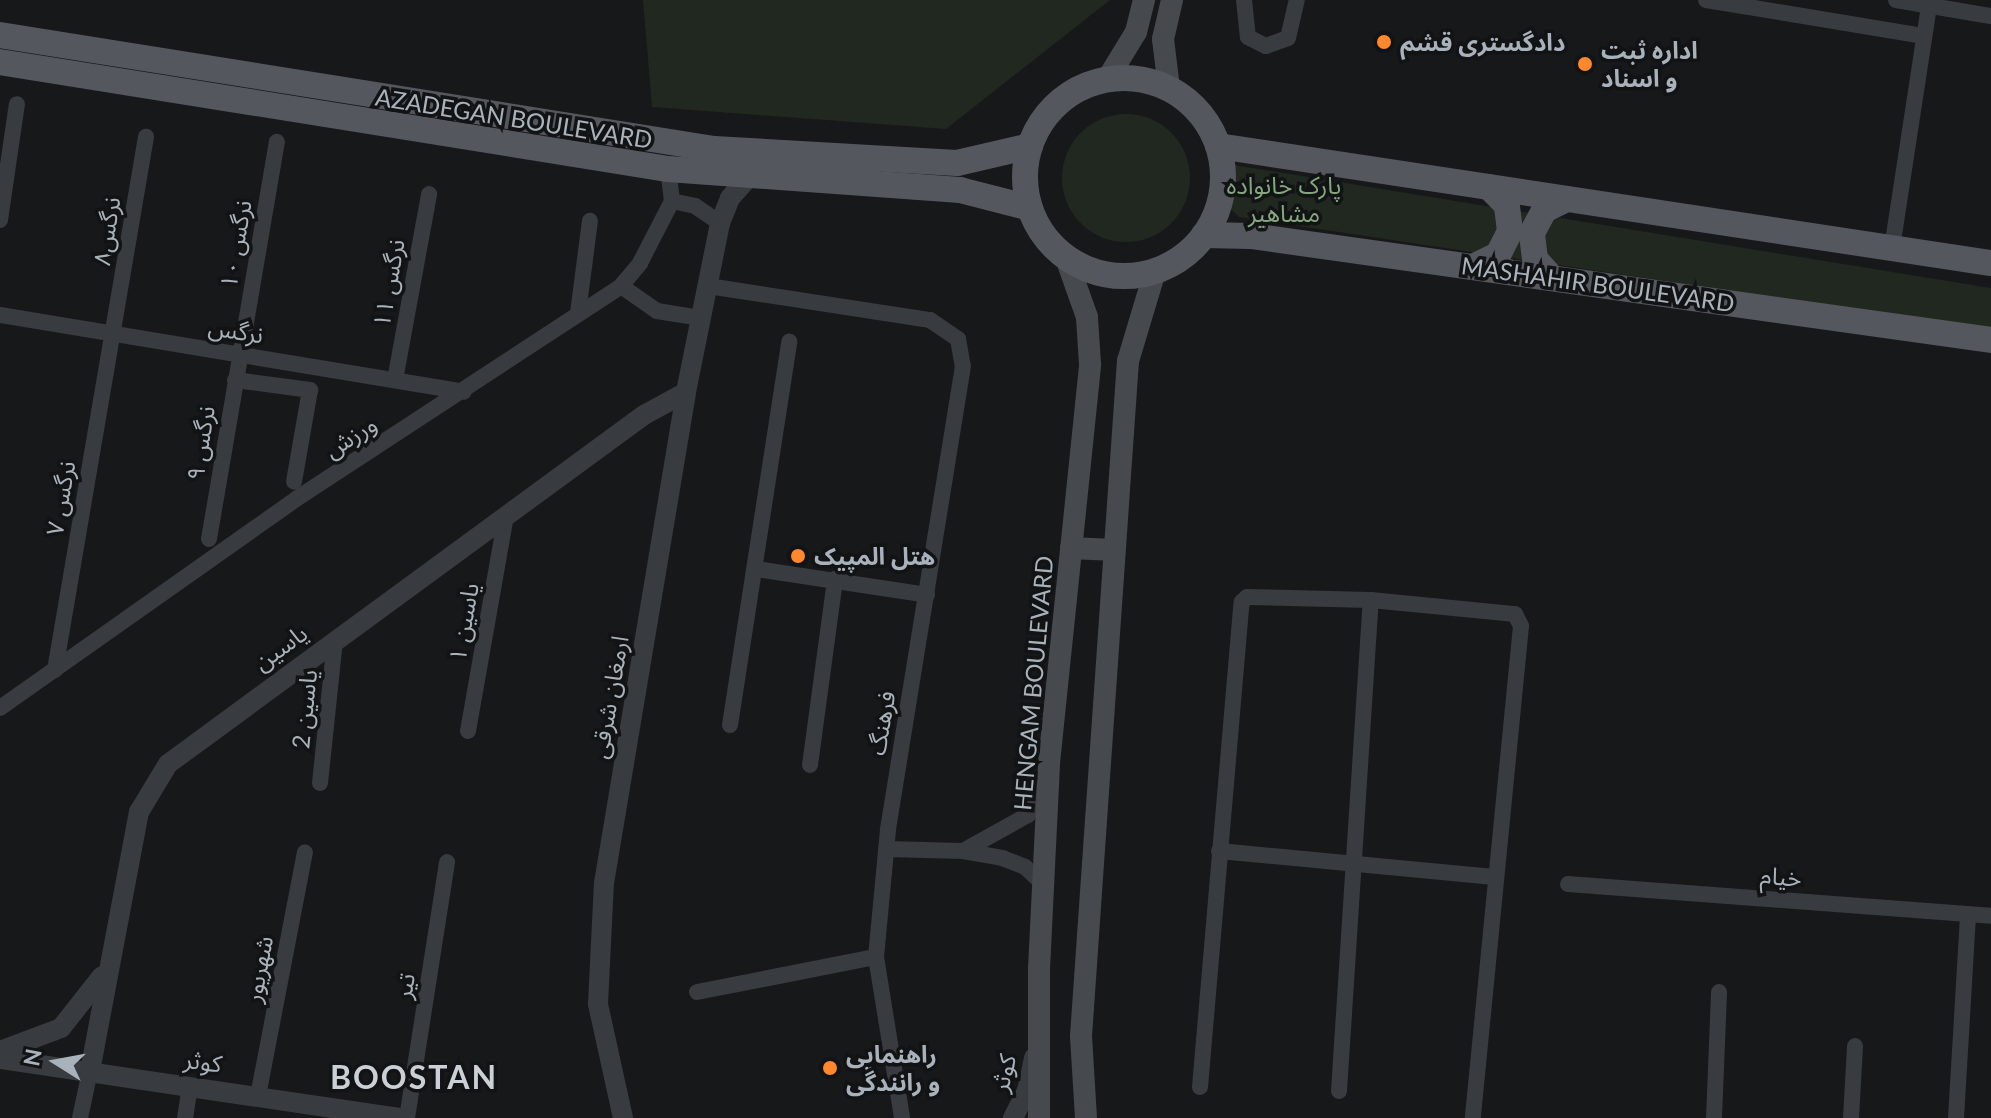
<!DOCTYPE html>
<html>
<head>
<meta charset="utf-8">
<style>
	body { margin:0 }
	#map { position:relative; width:1991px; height:1118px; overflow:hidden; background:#17181a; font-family:Lato,"Noto Sans Arabic",sans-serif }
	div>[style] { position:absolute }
	.green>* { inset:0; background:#20281f }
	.round { border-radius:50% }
	.minor>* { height:16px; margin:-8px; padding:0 8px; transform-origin:8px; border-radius:8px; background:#383b3f }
	.tertiary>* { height:20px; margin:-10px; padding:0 10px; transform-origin:10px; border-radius:10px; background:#383b3f }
	.secondary>* { height:22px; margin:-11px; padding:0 11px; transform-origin:11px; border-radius:11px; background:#464a4f }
	.primary>* { height:26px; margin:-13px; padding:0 13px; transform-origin:13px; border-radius:13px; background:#54585e }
	.primary>.ring { margin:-13px; padding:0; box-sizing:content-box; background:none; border:26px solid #54585e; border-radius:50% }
	.dots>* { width:22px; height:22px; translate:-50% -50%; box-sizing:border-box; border:4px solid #121315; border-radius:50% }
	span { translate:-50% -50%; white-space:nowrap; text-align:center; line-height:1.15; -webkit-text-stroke:7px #121315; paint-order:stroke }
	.poi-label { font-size:24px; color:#a9b2ba; font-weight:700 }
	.left { translate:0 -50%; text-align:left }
	.street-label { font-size:24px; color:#a9b2ba }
	.park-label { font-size:24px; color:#85a77f }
	.district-label { font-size:32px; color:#cad0d6; font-weight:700; letter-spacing:2px }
	.north { position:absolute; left:16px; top:1022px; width:80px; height:80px; -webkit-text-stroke:6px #121315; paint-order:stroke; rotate:281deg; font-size:22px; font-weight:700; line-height:32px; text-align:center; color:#a9b2ba }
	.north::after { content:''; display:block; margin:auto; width:28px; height:36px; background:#a9b2ba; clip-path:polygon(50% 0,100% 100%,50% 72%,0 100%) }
</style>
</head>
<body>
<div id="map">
	<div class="green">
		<i style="clip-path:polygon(643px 0,1110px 0,946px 129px,652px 107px)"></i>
		<i class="round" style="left:1062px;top:114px;width:128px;height:128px"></i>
		<i style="clip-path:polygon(1234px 165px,1991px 288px,1991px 330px,1239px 217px,1229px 207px)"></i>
	</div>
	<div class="minor">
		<i style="left:1244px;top:0;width:37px;rotate:84deg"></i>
		<i style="left:1248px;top:37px;width:20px;rotate:27deg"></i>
		<i style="left:1266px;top:46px;width:23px;rotate:-20deg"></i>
		<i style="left:1288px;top:38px;width:39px;rotate:-77deg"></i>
		<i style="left:1706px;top:0;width:221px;rotate:9.4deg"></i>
		<i style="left:1896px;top:0;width:96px;rotate:9.6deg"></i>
		<i style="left:672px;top:201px;width:24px;rotate:12deg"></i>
		<i style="left:695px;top:206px;width:30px;rotate:34deg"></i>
		<i style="left:0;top:220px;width:117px;rotate:-81.7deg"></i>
		<i style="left:1892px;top:248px;width:251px;rotate:-81.3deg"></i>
		<i style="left:621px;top:286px;width:44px;rotate:34.8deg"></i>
		<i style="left:657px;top:311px;width:45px;rotate:9deg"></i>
		<i style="left:708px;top:286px;width:225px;rotate:8.7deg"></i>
		<i style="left:930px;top:320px;width:34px;rotate:34deg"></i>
		<i style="left:958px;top:339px;width:27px;rotate:80deg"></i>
		<i style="left:963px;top:366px;width:470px;rotate:99.2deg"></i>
		<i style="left:888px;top:830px;width:128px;rotate:95.4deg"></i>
		<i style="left:876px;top:957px;width:163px;rotate:80.8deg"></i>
		<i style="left:578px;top:313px;width:93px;rotate:-82.6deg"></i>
		<i style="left:0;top:315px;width:470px;rotate:9.4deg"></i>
		<i style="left:235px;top:380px;width:76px;rotate:7.6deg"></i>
		<i style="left:310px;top:390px;width:93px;rotate:99.9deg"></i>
		<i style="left:395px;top:380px;width:189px;rotate:-79.6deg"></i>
		<i style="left:209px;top:539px;width:403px;rotate:-80.3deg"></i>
		<i style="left:756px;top:569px;width:173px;rotate:8.6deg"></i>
		<i style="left:55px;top:670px;width:541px;rotate:-80.31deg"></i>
		<i style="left:0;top:708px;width:362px;rotate:-35.2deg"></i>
		<i style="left:296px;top:499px;width:389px;rotate:-33.2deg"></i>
		<i style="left:621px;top:286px;width:30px;rotate:-50deg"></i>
		<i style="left:640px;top:263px;width:70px;rotate:-62.7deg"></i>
		<i style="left:672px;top:201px;width:32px;rotate:-97deg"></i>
		<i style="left:730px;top:725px;width:388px;rotate:-81.2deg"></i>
		<i style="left:468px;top:731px;width:213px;rotate:-80deg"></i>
		<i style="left:810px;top:765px;width:188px;rotate:-82.3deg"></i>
		<i style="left:320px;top:783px;width:144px;rotate:-84deg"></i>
		<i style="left:886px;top:849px;width:77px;rotate:1.5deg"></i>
		<i style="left:963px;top:851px;width:40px;rotate:10deg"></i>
		<i style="left:1002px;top:858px;width:25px;rotate:21deg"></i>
		<i style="left:1025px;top:867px;width:25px;rotate:43deg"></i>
		<i style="left:963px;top:851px;width:74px;rotate:-29deg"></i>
		<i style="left:1028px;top:815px;width:40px;rotate:-66.6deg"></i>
		<i style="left:1219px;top:851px;width:276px;rotate:5.4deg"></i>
		<i style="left:1568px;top:884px;width:424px;rotate:4.3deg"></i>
		<i style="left:697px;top:992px;width:182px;rotate:-11.1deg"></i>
		<i style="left:1200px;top:1087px;width:487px;rotate:-85.1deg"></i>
		<i style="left:1242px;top:602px;width:7px;rotate:-45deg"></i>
		<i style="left:1247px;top:597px;width:124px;rotate:1.4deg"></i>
		<i style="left:1371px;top:600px;width:145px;rotate:5.6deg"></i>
		<i style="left:1515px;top:614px;width:13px;rotate:63deg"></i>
		<i style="left:1521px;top:626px;width:494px;rotate:95.6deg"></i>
		<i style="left:1339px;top:1091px;width:492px;rotate:-86.3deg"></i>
		<i style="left:258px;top:1096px;width:248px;rotate:-79.1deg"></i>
		<i style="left:80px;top:1118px;width:48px;rotate:-78deg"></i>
		<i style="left:185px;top:1118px;width:33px;rotate:-81deg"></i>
		<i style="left:407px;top:1118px;width:259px;rotate:-81.1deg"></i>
		<i style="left:1714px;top:1118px;width:126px;rotate:-87.7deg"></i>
		<i style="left:1851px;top:1118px;width:72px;rotate:-86.8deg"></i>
		<i style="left:1956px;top:1118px;width:204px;rotate:-86.6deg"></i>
	</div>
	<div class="tertiary">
		<i style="left:0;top:1051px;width:65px;rotate:-20.7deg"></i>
		<i style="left:61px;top:1028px;width:66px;rotate:-51.7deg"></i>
		<i style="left:0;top:1059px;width:402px;rotate:8.4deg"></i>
		<i style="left:90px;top:1071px;width:264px;rotate:-79.3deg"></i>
		<i style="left:139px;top:812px;width:56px;rotate:-58.9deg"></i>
		<i style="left:168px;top:764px;width:590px;rotate:-36.25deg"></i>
		<i style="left:644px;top:415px;width:48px;rotate:-28.7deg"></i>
		<i style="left:623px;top:1118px;width:117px;rotate:-102.4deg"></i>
		<i style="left:598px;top:1004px;width:121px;rotate:-87.2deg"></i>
		<i style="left:604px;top:883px;width:498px;rotate:-80.5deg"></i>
		<i style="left:686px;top:392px;width:172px;rotate:-78.6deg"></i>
		<i style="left:720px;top:223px;width:27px;rotate:-68deg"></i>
		<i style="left:730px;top:198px;width:28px;rotate:-48deg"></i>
		<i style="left:1013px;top:1118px;width:30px;rotate:-63deg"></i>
		<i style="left:1027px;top:1091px;width:34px;rotate:-78deg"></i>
	</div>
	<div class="secondary">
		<i style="left:1108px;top:78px;width:54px;rotate:-58.7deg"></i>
		<i style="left:1136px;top:32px;width:33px;rotate:-76deg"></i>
		<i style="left:1169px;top:88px;width:49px;rotate:-97deg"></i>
		<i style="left:1163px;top:39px;width:40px;rotate:-77deg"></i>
		<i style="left:1071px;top:548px;width:43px;rotate:2.7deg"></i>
		<i style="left:1039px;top:1118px;width:149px;rotate:-90deg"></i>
		<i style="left:1039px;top:969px;width:206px;rotate:-87.2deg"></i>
		<i style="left:1049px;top:763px;width:401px;rotate:-84.1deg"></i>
		<i style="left:1090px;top:364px;width:47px;rotate:-93.7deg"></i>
		<i style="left:1087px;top:317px;width:63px;rotate:-109.6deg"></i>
		<i style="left:1086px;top:1118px;width:82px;rotate:-93.5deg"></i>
		<i style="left:1081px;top:1036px;width:677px;rotate:-86.02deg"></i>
		<i style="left:1128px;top:361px;width:94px;rotate:-73.3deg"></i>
	</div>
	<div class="primary">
		<i style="left:0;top:35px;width:723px;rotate:9.07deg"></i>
		<i style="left:714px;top:149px;width:243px;rotate:3.3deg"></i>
		<i style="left:957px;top:163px;width:75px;rotate:-13.1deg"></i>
		<i style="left:0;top:62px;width:677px;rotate:9.1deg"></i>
		<i style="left:668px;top:169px;width:293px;rotate:4.1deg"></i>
		<i style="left:960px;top:190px;width:72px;rotate:14.4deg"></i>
		<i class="ring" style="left:1025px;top:78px;width:172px;height:172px"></i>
		<i style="left:1218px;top:146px;width:782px;rotate:8.61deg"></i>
		<i style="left:1204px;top:235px;width:47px;rotate:1.2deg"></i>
		<i style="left:1251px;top:236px;width:747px;rotate:8deg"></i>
		<i style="left:1473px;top:267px;width:28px;rotate:-26deg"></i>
		<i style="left:1498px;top:255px;width:27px;rotate:-63deg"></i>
		<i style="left:1510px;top:231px;width:26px;rotate:-97deg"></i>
		<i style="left:1507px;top:205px;width:25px;rotate:-135deg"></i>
		<i style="left:1552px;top:278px;width:25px;rotate:-132deg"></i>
		<i style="left:1535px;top:259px;width:26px;rotate:-97deg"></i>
		<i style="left:1532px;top:233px;width:26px;rotate:-62deg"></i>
		<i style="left:1544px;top:210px;width:25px;rotate:-26deg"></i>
	</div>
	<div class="dots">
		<i style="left:1384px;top:42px;background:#fe882b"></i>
		<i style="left:1585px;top:64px;background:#fe882b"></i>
		<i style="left:798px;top:556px;background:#fe882b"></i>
		<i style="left:830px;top:1068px;background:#fe882b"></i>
	</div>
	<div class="poi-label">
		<span class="left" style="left:1400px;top:42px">دادگستری قشم</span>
		<span class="left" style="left:1601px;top:64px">اداره ثبت<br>و اسناد</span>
		<span class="left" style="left:814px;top:556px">هتل المپیک</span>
		<span class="left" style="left:846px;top:1068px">راهنمایی<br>و رانندگی</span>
	</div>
	<div class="street-label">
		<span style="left:514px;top:118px;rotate:9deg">AZADEGAN BOULEVARD</span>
		<span style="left:106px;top:231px;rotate:-81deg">نرگس۸</span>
		<span style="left:235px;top:244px;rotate:-80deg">نرگس ۱۰</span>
		<span style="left:388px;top:283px;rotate:-80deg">نرگس ۱۱</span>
		<span style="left:1598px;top:284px;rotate:8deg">MASHAHIR BOULEVARD</span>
		<span style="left:236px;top:330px;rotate:9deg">نرگس</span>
		<span style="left:350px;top:436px;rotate:-33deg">ورزش</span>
		<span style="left:200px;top:443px;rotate:-81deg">نرگس ۹</span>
		<span style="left:60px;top:498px;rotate:-80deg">نرگس ۷</span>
		<span style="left:463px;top:622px;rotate:-80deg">یاسین ۱</span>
		<span style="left:280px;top:647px;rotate:-36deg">یاسین</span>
		<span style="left:1033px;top:683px;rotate:-85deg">HENGAM BOULEVARD</span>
		<span style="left:609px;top:697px;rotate:-80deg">ارمغان شرقی</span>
		<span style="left:304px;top:709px;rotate:-84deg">یاسین 2</span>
		<span style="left:881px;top:723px;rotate:-80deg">فرهنگ</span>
		<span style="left:1781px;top:876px;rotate:4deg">خیام</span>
		<span style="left:258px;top:969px;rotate:-79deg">شهریور</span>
		<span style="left:404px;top:986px;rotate:-81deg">تیر</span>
		<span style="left:203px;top:1061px;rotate:8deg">کوثر</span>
		<span style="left:1003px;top:1073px;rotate:-76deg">کوثر</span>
	</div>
	<div class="park-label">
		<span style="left:1284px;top:199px">پارک خانواده<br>مشاهیر</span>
	</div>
	<div class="district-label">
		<span style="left:414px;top:1077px">BOOSTAN</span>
	</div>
	<div class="north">N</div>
</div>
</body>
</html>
